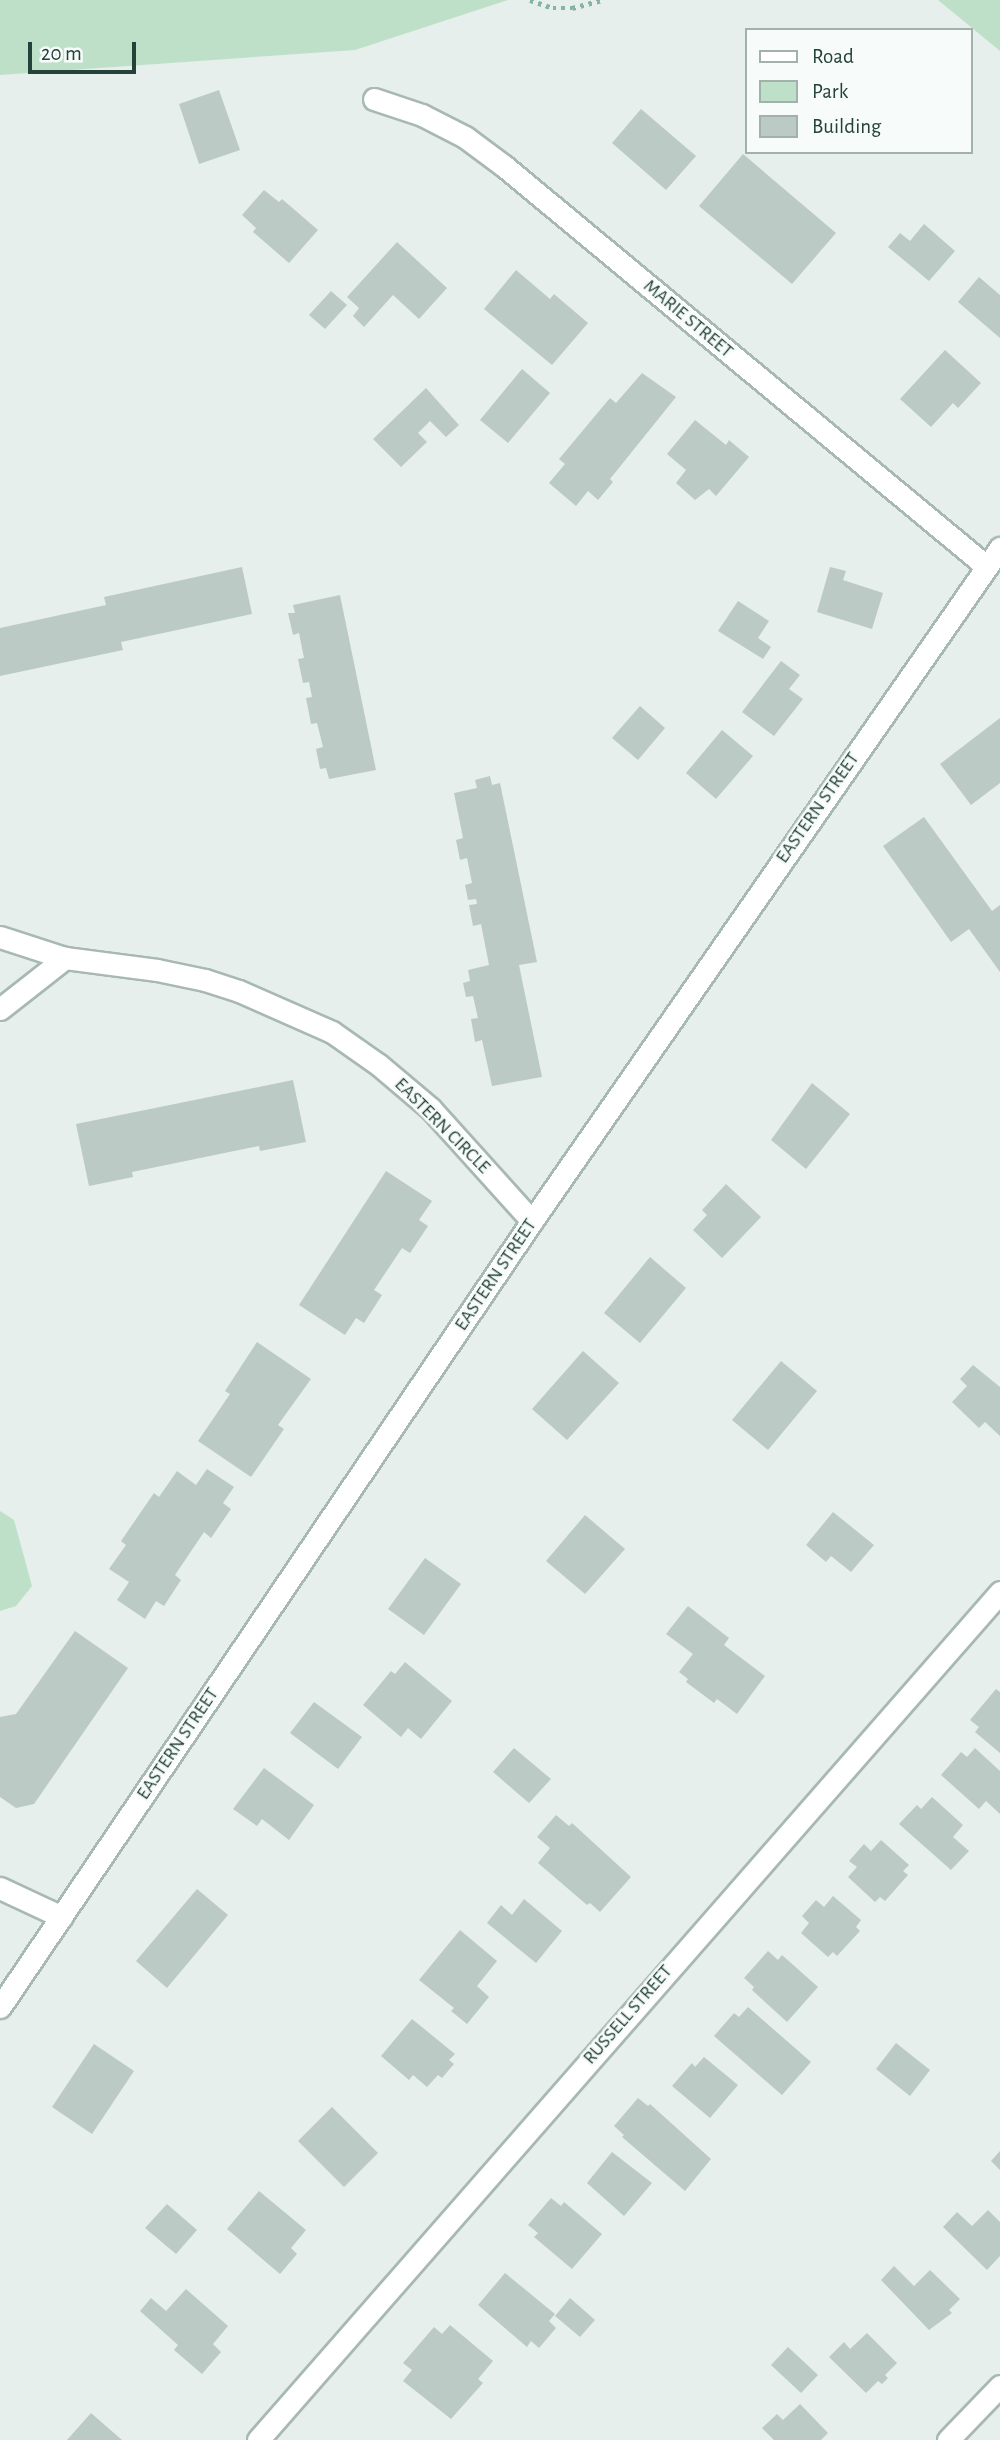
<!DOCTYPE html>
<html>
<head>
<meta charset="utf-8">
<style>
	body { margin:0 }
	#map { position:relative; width:1000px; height:2440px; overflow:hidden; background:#e6efeb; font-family:"Alegreya Sans",sans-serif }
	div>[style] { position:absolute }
	.green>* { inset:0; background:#bfe0c8 }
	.building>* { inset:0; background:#bbcac4 }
	.path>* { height:4.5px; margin-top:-2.25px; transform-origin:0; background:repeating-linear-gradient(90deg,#86b3a5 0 3.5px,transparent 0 8.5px) }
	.roads { filter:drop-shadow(2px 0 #a8b8b2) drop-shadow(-2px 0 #a8b8b2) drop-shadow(0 2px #a8b8b2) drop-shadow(0 -2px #a8b8b2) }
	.street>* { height:21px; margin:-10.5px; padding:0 10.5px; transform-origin:10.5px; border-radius:10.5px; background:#fff }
	.secondary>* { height:21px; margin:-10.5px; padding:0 10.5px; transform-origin:10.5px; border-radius:10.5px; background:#fff }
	span { translate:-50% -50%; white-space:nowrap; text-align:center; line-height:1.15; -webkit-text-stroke:5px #f7fbf9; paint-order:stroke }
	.street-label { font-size:19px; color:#24423a }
	.legend { position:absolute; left:745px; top:28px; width:228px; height:126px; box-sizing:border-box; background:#f7fbf9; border:2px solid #a3b1ad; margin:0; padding:9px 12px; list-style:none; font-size:21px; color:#24423a }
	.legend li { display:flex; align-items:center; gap:14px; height:35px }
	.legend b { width:35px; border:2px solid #a3b1ad }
	.scale { position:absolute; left:28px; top:42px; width:108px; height:32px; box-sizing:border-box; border:4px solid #24423a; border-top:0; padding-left:9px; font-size:21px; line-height:24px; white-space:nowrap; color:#24423a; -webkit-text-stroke:5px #f7fbf9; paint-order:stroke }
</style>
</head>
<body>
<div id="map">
	<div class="green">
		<i style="clip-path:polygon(0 0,508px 0,355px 50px,0 75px)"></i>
		<i style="clip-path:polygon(938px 0,1000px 0,1000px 51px)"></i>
		<i style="clip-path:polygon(0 1511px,14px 1520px,32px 1586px,16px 1606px,0 1611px)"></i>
	</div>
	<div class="building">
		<i style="clip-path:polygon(219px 90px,240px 150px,199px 164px,179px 104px)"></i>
		<i style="clip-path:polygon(641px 109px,696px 156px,666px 190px,612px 143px)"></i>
		<i style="clip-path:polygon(743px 154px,836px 233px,792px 284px,699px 206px)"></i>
		<i style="clip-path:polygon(264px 190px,279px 202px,282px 199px,318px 230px,289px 263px,253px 232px,256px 228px,242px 215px)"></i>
		<i style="clip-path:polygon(924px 224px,955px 251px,929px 281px,888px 247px,900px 233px,910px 241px)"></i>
		<i style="clip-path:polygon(397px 242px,447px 288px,419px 319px,393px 295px,364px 327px,353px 316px,359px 308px,347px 297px)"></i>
		<i style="clip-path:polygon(516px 270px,550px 299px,554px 294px,588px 323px,552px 365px,484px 309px)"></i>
		<i style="clip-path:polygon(979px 277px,1000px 295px,1000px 338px,958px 302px)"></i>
		<i style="clip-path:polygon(331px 291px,347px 305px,325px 329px,309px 315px)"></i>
		<i style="clip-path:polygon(945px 350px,981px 383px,958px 408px,953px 403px,931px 427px,900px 399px)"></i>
		<i style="clip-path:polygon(522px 369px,550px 393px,508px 443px,480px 420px)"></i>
		<i style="clip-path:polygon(642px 373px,676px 397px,610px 479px,613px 482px,598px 500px,588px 491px,576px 506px,549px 483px,565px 464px,559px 459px,610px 398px,616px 403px)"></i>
		<i style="clip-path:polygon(426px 388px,459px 425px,446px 437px,430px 421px,418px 433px,427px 442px,401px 467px,373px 439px)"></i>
		<i style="clip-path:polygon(695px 420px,726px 445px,729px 440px,749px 457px,716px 496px,709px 489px,695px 500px,676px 483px,686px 470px,667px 454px)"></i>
		<i style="clip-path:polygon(242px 567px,252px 614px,121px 642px,123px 650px,0 676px,0 628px,106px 605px,104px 597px)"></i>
		<i style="clip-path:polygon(830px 567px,846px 571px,843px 580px,883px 593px,872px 629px,817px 612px)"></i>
		<i style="clip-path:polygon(340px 595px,376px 770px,329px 779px,326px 768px,320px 769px,316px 749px,323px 747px,317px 723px,311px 724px,306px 698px,312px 697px,309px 682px,303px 683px,298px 659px,304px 658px,299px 633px,293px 635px,288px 613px,295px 613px,293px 605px)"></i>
		<i style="clip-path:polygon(738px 601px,769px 621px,758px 638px,771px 647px,763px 659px,718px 631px)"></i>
		<i style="clip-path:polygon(781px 661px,800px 675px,789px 689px,803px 699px,774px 736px,742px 712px)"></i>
		<i style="clip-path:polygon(640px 706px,665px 728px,638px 760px,612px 738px)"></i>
		<i style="clip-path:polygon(1000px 718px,1000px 783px,971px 805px,940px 764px)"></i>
		<i style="clip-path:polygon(722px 730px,753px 756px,716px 799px,686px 773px)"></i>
		<i style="clip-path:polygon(490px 776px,492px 785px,500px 783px,537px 962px,519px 965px,542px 1077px,492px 1086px,482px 1040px,475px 1042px,471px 1019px,478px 1018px,473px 996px,466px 997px,463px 983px,470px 981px,468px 970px,489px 965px,481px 924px,473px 926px,469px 905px,477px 904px,476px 899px,468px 900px,465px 885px,472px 883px,467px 858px,460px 860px,456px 840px,463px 838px,454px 793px,477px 788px,475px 780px)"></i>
		<i style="clip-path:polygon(924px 817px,992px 911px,1000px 905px,1000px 972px,969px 929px,951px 942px,883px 846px)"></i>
		<i style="clip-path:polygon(293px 1080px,306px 1142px,260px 1151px,259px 1146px,132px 1172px,133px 1177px,89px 1186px,76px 1124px)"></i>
		<i style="clip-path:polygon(812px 1083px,850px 1114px,806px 1169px,771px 1140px)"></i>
		<i style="clip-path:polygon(386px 1171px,432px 1201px,419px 1220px,428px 1226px,410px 1253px,402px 1248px,374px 1290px,382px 1295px,364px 1323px,356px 1318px,345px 1335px,299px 1305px)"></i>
		<i style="clip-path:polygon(726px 1184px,761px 1217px,722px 1258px,693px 1230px,707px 1215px,702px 1210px)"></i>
		<i style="clip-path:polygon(650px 1257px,686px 1288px,640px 1343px,604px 1313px)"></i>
		<i style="clip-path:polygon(257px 1342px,311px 1379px,278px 1425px,284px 1429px,251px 1477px,198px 1441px,230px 1394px,225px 1391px)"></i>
		<i style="clip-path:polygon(583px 1351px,619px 1383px,567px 1440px,532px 1409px)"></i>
		<i style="clip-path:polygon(781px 1361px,817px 1391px,768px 1450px,732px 1420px)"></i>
		<i style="clip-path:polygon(973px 1365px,1000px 1387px,1000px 1436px,985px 1422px,979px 1428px,952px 1402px,967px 1386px,960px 1379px)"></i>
		<i style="clip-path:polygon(207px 1469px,234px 1487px,223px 1503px,231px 1509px,211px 1538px,204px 1532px,175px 1575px,181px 1580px,164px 1606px,156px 1601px,145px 1619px,117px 1600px,129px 1582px,109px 1569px,126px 1545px,121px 1541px,154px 1493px,159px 1497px,177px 1471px,196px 1485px)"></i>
		<i style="clip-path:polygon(833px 1512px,874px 1545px,851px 1572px,831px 1556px,826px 1562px,806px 1545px)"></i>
		<i style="clip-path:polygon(585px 1515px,625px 1549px,585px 1594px,546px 1561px)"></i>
		<i style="clip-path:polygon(425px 1558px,461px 1584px,424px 1635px,388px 1609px)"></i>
		<i style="clip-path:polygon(688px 1606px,729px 1638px,724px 1645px,765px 1676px,737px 1714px,717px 1699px,714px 1703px,686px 1682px,688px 1679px,679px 1672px,693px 1654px,666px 1634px)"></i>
		<i style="clip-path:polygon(75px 1631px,128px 1668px,34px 1804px,16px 1808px,0 1797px,0 1717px,16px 1714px)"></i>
		<i style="clip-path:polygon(405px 1662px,452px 1701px,421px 1739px,408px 1728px,401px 1737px,363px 1705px,391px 1671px,395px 1674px)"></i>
		<i style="clip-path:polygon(996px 1689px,1000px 1692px,1000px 1753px,975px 1732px,979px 1727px,970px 1720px)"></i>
		<i style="clip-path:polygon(314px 1702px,362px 1737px,338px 1769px,290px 1733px)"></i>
		<i style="clip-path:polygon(514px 1748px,551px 1779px,529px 1803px,493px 1772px)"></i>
		<i style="clip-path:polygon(975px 1748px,1000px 1771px,1000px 1814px,986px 1801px,979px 1809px,941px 1775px,961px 1752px,967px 1757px)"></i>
		<i style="clip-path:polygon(264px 1768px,314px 1805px,289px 1840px,262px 1819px,257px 1826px,233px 1809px)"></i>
		<i style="clip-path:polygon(932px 1797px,963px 1825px,953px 1837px,969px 1851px,951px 1870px,899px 1824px,917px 1805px,921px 1809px)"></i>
		<i style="clip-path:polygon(556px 1815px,569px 1826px,572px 1823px,631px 1877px,600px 1912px,590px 1903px,587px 1905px,538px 1863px,550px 1848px,537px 1837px)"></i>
		<i style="clip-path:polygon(881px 1840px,909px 1865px,903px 1871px,908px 1875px,885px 1901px,880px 1897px,875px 1902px,848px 1877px,857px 1867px,849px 1861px,864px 1844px,871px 1851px)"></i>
		<i style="clip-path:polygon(197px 1889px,228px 1915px,167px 1988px,136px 1961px)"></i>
		<i style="clip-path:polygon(833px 1896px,861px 1920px,856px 1927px,860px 1931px,837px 1956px,833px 1952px,828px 1957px,801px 1933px,809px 1923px,802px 1916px,816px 1900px,824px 1907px)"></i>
		<i style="clip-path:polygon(524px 1899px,562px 1931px,536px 1963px,487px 1923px,501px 1905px,512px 1915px)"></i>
		<i style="clip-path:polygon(460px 1930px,497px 1961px,477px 1986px,489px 1997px,467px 2024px,451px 2011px,454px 2008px,419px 1980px)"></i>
		<i style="clip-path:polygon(768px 1951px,778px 1960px,782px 1955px,818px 1987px,787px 2022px,752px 1990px,754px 1987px,744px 1978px)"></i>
		<i style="clip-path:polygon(748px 2007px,811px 2062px,782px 2095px,714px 2036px,734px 2013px,739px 2017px)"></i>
		<i style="clip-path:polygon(412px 2019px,455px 2054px,449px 2060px,454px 2064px,442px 2078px,438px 2075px,427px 2087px,413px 2075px,409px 2080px,381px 2056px)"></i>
		<i style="clip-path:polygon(896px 2043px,930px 2070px,910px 2096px,876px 2069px)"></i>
		<i style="clip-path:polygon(94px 2044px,134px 2071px,92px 2134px,52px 2107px)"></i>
		<i style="clip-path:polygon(704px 2057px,738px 2085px,710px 2118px,672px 2086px,692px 2063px,695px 2067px)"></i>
		<i style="clip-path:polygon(638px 2098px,648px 2106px,650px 2104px,711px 2159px,685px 2191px,622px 2137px,624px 2135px,614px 2126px)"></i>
		<i style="clip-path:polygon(332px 2107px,378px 2153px,344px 2187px,298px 2141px)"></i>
		<i style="clip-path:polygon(1000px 2151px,1000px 2170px,991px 2161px)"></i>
		<i style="clip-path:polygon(612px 2152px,652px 2183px,624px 2216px,587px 2183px)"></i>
		<i style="clip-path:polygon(259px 2191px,306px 2230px,291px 2248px,297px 2254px,280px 2274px,227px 2229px)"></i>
		<i style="clip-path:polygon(551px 2198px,561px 2206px,564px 2202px,602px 2234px,572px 2269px,534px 2237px,538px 2233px,528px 2225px)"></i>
		<i style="clip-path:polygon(167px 2204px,197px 2230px,176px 2254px,145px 2228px)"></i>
		<i style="clip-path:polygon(988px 2210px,1000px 2222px,1000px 2256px,987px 2270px,943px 2227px,957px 2212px,972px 2226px)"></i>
		<i style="clip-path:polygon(894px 2266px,914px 2286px,930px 2270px,960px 2299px,949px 2310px,952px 2313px,929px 2330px,881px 2280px)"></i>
		<i style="clip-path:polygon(505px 2273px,555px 2314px,549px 2321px,556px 2328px,539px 2348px,531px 2341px,527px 2347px,478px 2305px)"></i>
		<i style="clip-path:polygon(186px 2289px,228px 2326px,213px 2344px,221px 2352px,202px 2374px,174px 2350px,178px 2345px,140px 2311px,151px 2298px,166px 2311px)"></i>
		<i style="clip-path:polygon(570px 2298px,595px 2320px,580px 2337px,555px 2316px)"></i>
		<i style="clip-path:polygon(450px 2325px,493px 2361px,478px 2379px,483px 2383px,451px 2419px,403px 2381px,412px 2370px,403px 2363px,434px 2327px,442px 2334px)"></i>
		<i style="clip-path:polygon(867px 2333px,897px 2363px,885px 2375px,888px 2378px,882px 2384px,878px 2381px,866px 2393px,829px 2357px,844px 2342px,850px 2349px)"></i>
		<i style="clip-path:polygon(788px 2347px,818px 2375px,801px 2393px,771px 2365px)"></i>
		<i style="clip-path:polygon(800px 2404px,828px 2433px,821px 2440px,774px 2440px,762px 2428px,777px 2414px,783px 2420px)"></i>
		<i style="clip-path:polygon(91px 2413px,122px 2440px,67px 2440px)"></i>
	</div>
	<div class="path">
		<i style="left:530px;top:0;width:24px;rotate:19deg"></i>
		<i style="left:553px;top:8px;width:19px"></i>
		<i style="left:572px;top:8px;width:30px;rotate:-15deg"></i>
	</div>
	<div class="roads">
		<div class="street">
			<i style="left:374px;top:99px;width:51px;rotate:18.4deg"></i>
			<i style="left:422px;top:115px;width:48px;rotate:27.1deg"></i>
			<i style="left:465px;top:137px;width:49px;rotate:36.6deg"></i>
			<i style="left:504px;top:166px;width:626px;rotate:39.69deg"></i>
			<i style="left:0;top:937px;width:68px;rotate:17.9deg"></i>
			<i style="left:65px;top:958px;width:93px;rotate:7.4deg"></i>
			<i style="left:157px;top:970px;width:49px;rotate:11.8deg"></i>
			<i style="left:205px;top:980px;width:36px;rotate:18deg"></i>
			<i style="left:239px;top:991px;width:102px;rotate:23.8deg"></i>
			<i style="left:332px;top:1032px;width:57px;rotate:35.1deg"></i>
			<i style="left:379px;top:1065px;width:68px;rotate:40.2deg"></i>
			<i style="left:431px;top:1109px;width:151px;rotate:48deg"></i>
			<i style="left:0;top:1009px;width:83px;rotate:-38.1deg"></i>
			<i style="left:0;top:1888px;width:68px;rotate:25.1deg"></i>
			<i style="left:258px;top:2440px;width:1127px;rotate:-48.81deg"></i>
			<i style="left:948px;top:2440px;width:75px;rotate:-46.1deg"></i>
		</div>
		<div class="secondary">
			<i style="left:0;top:2007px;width:949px;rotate:-55.91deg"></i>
			<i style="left:532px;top:1221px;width:820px;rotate:-55.19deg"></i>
		</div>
	</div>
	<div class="street-label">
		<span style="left:688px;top:319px;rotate:40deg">MARIE STREET</span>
		<span style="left:818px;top:808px;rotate:-55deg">EASTERN STREET</span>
		<span style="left:442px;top:1126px;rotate:45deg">EASTERN CIRCLE</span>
		<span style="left:496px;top:1275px;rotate:-56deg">EASTERN STREET</span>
		<span style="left:178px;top:1744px;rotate:-56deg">EASTERN STREET</span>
		<span style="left:628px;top:2015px;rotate:-49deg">RUSSELL STREET</span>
	</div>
	<ul class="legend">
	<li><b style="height:9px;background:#fff"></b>Road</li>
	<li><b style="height:19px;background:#bfe0c8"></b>Park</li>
	<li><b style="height:19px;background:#bbcac4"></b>Building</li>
	</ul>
	<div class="scale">20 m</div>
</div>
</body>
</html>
